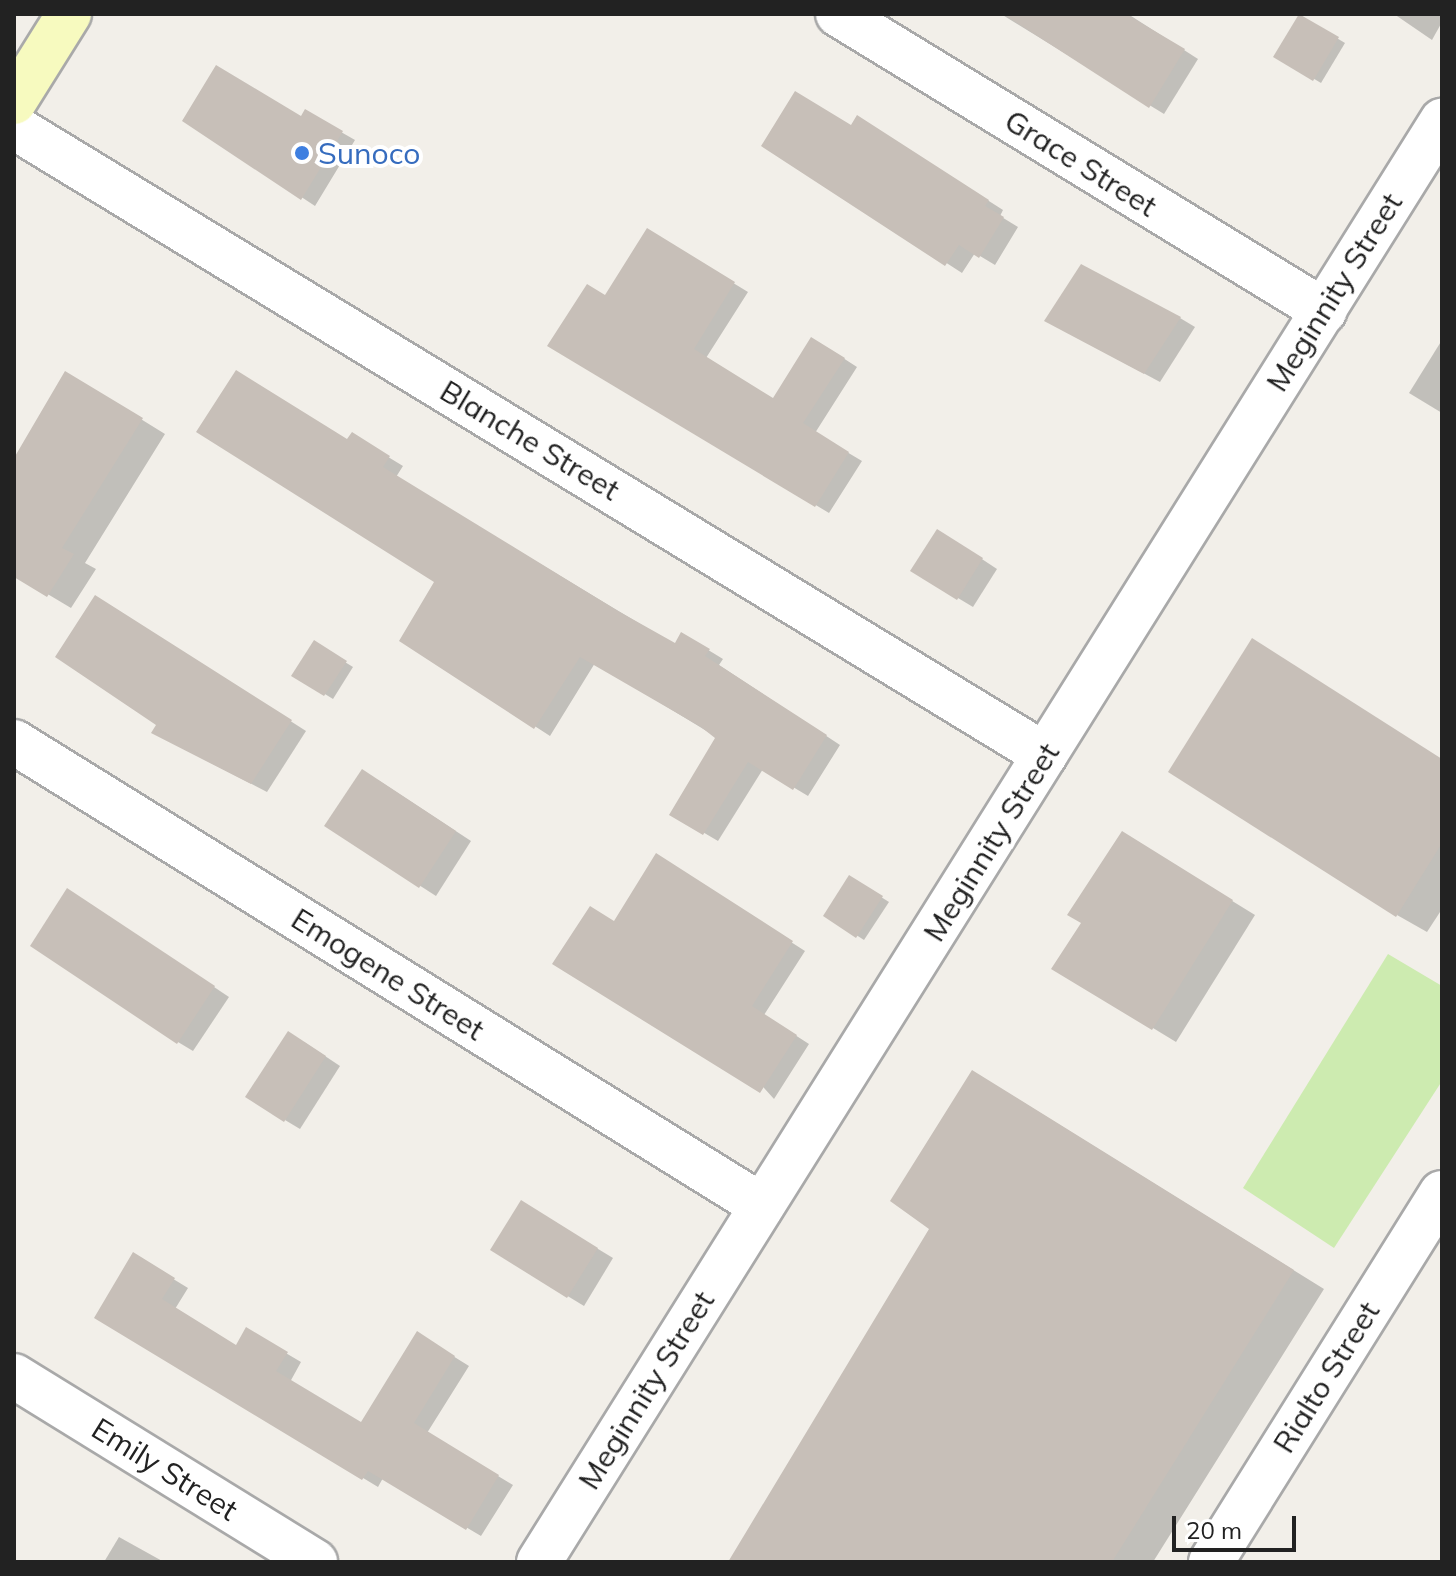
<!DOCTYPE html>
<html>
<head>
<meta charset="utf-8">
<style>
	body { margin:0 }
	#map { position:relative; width:1456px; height:1576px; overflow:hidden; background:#f2efe9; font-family:Mulish,sans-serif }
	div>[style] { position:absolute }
	.grass>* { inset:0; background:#cdebb0 }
	.shadow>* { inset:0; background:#0003 }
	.building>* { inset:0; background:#c7bfb8 }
	.roads { filter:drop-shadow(2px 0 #a9a9a9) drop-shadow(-2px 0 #a9a9a9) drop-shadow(0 2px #a9a9a9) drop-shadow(0 -2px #a9a9a9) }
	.street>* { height:44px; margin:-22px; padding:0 22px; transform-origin:22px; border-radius:22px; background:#fff }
	.secondary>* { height:44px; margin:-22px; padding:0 22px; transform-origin:22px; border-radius:22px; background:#f7fabf }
	.dots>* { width:22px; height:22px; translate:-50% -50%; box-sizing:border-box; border:4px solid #fff; border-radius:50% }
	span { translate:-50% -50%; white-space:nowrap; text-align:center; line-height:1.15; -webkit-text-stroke:8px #fff; paint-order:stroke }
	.shop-label { font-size:30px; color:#366cbe }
	.left { translate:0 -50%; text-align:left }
	.street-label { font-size:30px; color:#222 }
	.frame { position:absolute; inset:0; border:16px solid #222; pointer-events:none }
	.scale { position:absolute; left:1172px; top:1516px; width:124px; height:36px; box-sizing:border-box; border:4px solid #222; border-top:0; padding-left:10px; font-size:24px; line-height:28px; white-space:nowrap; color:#222; -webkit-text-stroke:6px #fff; paint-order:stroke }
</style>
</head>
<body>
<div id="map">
	<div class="grass">
		<i style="clip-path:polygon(1388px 954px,1442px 986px,1442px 1081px,1334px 1248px,1243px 1188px)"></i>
	</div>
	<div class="shadow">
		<i style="clip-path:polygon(1001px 14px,1128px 14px,1198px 59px,1164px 114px)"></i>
		<i style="clip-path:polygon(1394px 14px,1442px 14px,1442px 22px,1432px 40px)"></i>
		<i style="clip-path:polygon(1300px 16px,1345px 43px,1321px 83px,1276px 56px)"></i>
		<i style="clip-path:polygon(306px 112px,355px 140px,315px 206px,185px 120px,302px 118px)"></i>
		<i style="clip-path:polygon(852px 127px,873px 127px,1003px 210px,1000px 216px,1018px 227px,995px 265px,975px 253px,962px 273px,764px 145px)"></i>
		<i style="clip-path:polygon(648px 231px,748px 292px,706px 358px,774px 400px,826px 347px,857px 367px,815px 433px,862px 461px,829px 513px,550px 345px,606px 297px)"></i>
		<i style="clip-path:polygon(1180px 318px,1195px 327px,1160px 382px,1063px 330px)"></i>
		<i style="clip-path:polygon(1442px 340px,1442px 413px,1409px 393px)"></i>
		<i style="clip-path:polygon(89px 387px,165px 434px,85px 563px,96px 569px,71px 608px,14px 574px,14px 459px)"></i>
		<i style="clip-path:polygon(352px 435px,403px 466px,396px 477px,675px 645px,682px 634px,723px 659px,719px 665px,840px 745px,808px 796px,763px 769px,718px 841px,672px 814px,718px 738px,595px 663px,550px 736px,402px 640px,437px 582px,348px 442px)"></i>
		<i style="clip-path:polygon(953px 540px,997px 569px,973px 607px,958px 598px)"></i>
		<i style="clip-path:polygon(111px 606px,306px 731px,267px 792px,169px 741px)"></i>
		<i style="clip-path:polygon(314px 643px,353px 667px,333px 699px,294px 675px)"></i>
		<i style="clip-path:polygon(1442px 759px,1442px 909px,1427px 932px,1397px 915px)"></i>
		<i style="clip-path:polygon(378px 780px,471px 841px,436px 896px,327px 826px)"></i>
		<i style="clip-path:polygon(1146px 848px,1255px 915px,1176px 1042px,1153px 1028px)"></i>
		<i style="clip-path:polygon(669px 864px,805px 951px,764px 1015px,809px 1044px,774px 1099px,615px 923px)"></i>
		<i style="clip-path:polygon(849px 877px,889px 902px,864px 940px,825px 915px)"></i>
		<i style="clip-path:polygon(84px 900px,229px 997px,193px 1051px,178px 1042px)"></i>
		<i style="clip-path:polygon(304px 1042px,340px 1066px,300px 1129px,285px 1120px)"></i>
		<i style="clip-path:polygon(1003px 1090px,1324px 1289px,1153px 1562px,729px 1562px,932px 1228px)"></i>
		<i style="clip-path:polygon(537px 1212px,613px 1258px,584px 1306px,492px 1250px)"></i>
		<i style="clip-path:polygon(134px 1255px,188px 1288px,175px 1309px,237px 1347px,247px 1330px,301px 1362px,290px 1382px,362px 1425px,432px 1343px,469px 1366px,427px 1433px,513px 1485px,481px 1536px,383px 1478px,378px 1487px,97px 1317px)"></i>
		<i style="clip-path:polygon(119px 1537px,164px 1562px,104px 1562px)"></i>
	</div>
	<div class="building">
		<i style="clip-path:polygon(1003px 14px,1126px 14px,1185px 49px,1149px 108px)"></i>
		<i style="clip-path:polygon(1299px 14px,1339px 37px,1313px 81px,1273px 57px)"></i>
		<i style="clip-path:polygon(216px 65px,301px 116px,305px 109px,343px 131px,301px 200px,182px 121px)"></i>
		<i style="clip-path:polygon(795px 91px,851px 125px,857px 115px,989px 200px,985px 206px,1004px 217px,979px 258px,959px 245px,945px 266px,761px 146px)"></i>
		<i style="clip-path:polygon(647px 228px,735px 282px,694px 349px,773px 398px,811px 337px,845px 358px,803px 423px,849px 452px,815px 507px,547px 346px,587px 284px,605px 295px)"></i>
		<i style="clip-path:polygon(1081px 264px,1181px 317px,1144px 374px,1044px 321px)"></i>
		<i style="clip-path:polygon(236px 370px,347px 439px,352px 432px,390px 456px,383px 467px,618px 611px,675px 643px,681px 632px,710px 649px,705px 656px,827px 735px,793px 790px,748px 762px,703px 835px,669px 815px,715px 738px,701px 727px,580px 657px,534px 729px,399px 641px,434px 582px,196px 432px)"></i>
		<i style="clip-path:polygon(65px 371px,143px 418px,62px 548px,74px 554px,47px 597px,14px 577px,14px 458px)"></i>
		<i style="clip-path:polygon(937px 529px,983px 558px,957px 600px,910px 571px)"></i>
		<i style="clip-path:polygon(95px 595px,292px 720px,251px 784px,151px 733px,156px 725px,55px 657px)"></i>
		<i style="clip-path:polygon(1252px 638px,1442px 759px,1442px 843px,1396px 917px,1168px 772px)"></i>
		<i style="clip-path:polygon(314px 640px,347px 661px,324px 696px,291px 676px)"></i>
		<i style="clip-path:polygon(362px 769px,456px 831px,419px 888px,324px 826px)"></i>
		<i style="clip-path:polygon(1122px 831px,1233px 900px,1152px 1030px,1051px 969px,1081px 923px,1067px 915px)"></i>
		<i style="clip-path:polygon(656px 853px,793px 941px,752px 1006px,797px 1035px,760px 1093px,552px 964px,590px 906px,614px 921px)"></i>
		<i style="clip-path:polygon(849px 875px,883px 896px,856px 938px,823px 916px)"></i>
		<i style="clip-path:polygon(67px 888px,215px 986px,177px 1044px,30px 946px)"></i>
		<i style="clip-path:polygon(288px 1031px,326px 1056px,284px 1122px,245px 1097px)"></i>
		<i style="clip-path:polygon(972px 1070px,1294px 1270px,1112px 1562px,728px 1562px,929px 1229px,890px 1201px)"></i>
		<i style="clip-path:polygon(521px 1200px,598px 1248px,567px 1298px,490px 1250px)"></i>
		<i style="clip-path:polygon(133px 1252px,175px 1278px,162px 1299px,236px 1345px,246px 1327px,288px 1352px,276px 1371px,361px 1422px,417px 1331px,455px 1356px,414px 1423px,499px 1475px,466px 1530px,368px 1471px,362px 1480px,94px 1318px)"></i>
	</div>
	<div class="roads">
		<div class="street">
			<i style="left:838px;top:14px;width:570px;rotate:31.43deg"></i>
			<i style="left:14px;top:127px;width:1207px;rotate:31.35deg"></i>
			<i style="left:14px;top:742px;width:880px;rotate:31.81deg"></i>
			<i style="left:14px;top:1376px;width:354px;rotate:31.7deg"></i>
			<i style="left:539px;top:1562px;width:1701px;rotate:-57.93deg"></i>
			<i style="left:1211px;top:1562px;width:435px;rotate:-58deg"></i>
		</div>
		<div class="secondary">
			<i style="left:14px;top:102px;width:104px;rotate:-58deg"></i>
		</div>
	</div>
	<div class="dots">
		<i style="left:302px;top:153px;background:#3f7fe0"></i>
	</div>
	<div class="shop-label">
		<span class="left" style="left:318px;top:153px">Sunoco</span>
	</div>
	<div class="street-label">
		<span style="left:1081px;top:163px;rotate:32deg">Grace Street</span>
		<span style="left:1334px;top:292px;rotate:-58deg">Meginnity Street</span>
		<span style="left:530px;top:440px;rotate:31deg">Blanche Street</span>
		<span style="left:991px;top:842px;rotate:-58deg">Meginnity Street</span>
		<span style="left:388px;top:974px;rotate:32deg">Emogene Street</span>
		<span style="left:1326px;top:1377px;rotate:-58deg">Rialto Street</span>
		<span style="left:646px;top:1390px;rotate:-58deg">Meginnity Street</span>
		<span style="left:165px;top:1469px;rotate:32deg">Emily Street</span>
	</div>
	<div class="frame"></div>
	<div class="scale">20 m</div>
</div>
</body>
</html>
